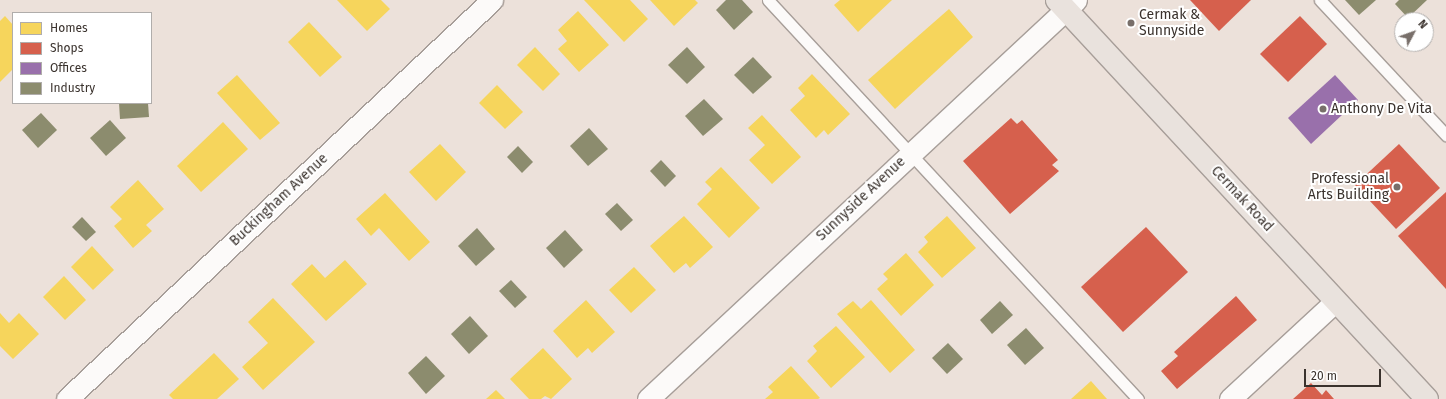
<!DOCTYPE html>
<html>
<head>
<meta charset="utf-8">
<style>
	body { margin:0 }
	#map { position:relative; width:1446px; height:399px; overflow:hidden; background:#ece1da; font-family:"Fira Sans",sans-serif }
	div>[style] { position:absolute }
	.homes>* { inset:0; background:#f6d55c }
	.shops>* { inset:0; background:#d6604d }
	.offices>* { inset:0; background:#9970ab }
	.industry>* { inset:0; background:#8c8c6e }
	.roads { filter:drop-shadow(1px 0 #a79e99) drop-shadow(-1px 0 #a79e99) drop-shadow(0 1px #a79e99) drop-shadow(0 -1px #a79e99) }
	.service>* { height:11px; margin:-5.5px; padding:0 5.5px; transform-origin:5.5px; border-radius:5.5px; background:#fcfaf9 }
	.minor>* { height:21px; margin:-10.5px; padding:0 10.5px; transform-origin:10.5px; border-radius:10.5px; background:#fcfaf9 }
	.primary>* { height:22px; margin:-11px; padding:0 11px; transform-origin:11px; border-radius:11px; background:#e9e2dd }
	.dots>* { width:11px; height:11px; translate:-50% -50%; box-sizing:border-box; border:2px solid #fff; border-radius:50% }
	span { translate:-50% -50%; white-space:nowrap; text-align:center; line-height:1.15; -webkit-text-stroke:4px #fff; paint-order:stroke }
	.poi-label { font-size:14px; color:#3a322d }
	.left { translate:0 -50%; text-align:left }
	.right { translate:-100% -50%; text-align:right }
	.street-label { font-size:14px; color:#3a322d }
	.legend { position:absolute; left:12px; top:12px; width:140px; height:92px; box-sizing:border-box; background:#fff; border:1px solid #b0adab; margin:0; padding:5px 7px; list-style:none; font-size:12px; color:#3a322d }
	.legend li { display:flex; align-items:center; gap:8px; height:20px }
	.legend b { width:20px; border:1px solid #b0adab }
	.north { position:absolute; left:1394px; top:12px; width:40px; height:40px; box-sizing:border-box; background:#fff; border:1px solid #b0adab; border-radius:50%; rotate:49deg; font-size:11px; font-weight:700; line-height:16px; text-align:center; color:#3a322d }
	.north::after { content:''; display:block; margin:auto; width:14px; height:18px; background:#786f6a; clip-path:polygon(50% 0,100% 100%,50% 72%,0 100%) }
	.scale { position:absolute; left:1304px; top:369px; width:77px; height:18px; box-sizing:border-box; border:2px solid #3a322d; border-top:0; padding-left:5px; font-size:12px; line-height:14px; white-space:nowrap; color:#3a322d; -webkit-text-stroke:3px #fff; paint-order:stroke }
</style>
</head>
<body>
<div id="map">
	<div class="homes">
		<i style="clip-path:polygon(337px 0,381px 0,390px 9px,367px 31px)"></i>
		<i style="clip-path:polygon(584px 0,630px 0,648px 19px,624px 42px)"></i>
		<i style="clip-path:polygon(650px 0,695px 0,698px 3px,674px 26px)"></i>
		<i style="clip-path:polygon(840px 0,892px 0,858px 32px,834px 5px)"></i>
		<i style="clip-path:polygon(949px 9px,973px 37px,895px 109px,868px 80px)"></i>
		<i style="clip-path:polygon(578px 11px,609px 45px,579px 72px,558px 49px,567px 41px,558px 30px)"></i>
		<i style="clip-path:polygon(5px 16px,13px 25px,13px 69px,0 82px,0 21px)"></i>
		<i style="clip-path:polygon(309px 22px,342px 57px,320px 77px,288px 42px)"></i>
		<i style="clip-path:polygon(535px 47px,560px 74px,543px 91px,517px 65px)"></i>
		<i style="clip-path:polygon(812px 74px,850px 114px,828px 135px,824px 130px,816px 138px,790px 110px,805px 96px,798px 88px)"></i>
		<i style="clip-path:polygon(237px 75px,280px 123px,260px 140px,217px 93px)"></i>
		<i style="clip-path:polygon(497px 85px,523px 112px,505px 129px,479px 103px)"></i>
		<i style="clip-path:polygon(762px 115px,801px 157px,772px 184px,749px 160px,765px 145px,748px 128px)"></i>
		<i style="clip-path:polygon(223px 122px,248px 149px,201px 192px,177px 166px)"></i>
		<i style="clip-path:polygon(440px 144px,466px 172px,436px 201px,409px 172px)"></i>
		<i style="clip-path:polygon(721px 167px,760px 208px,729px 238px,697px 204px,712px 189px,705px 182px)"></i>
		<i style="clip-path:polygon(138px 180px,164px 209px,146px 225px,152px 231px,133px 248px,114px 226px,122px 219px,110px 207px)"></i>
		<i style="clip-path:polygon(385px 193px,430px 242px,409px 261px,379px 228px,371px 236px,356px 219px)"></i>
		<i style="clip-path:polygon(684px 216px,713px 247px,690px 268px,686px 263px,674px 273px,650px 246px)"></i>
		<i style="clip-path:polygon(947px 216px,976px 248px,942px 278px,918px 252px,928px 242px,924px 237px)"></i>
		<i style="clip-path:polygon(92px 246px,114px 270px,93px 290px,71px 267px)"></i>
		<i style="clip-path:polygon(906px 253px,934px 285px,901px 316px,877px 289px,888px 279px,883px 274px)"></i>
		<i style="clip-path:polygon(345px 260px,367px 284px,326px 321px,291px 284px,312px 264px,325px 278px)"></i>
		<i style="clip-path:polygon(634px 267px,656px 290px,631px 313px,609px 290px)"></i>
		<i style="clip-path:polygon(64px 276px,86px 300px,65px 320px,43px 297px)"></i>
		<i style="clip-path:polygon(273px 298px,315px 342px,263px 390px,242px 367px,268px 343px,248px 322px)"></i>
		<i style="clip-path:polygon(586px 300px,615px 332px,592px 353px,588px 348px,577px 358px,553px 331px)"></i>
		<i style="clip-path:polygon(871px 300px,915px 350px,890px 373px,837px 314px,853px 301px,861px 309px)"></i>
		<i style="clip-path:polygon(0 313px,9px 323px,19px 313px,39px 334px,13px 359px,0 346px)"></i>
		<i style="clip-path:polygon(836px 326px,865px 357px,831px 388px,807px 361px,817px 351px,813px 346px)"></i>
		<i style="clip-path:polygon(543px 348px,572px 379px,551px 399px,545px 396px,541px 399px,529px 399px,510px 379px)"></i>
		<i style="clip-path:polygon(214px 353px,239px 379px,217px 399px,173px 399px,169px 395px)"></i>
		<i style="clip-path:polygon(791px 366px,820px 398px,818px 399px,765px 399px,773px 392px,768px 387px)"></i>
		<i style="clip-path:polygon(1091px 381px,1107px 399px,1071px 399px)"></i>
		<i style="clip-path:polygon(496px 390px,505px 399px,486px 399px)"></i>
	</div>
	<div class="shops">
		<i style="clip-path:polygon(1190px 0,1251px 0,1219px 31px)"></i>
		<i style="clip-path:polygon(1300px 16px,1327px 44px,1288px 82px,1260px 54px)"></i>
		<i style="clip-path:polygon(1011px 118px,1017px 124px,1022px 120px,1058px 160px,1052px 165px,1059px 171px,1010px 214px,963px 161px)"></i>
		<i style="clip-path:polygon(1399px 144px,1440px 188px,1396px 229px,1355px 185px)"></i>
		<i style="clip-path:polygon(1446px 192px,1446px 289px,1398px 236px)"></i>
		<i style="clip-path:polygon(1146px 227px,1188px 272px,1123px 332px,1081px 287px)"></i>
		<i style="clip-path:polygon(1236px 296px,1257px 320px,1177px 389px,1161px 371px,1178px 356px,1174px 352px)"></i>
		<i style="clip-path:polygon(1311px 383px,1322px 395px,1326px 390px,1334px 399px,1293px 399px)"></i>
	</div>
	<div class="offices">
		<i style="clip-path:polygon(1335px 75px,1358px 100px,1311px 144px,1288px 118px)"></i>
	</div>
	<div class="industry">
		<i style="clip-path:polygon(726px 0,742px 0,753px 12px,734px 30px,716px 10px)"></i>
		<i style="clip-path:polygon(1345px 0,1376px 0,1359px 15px)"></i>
		<i style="clip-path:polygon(1399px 0,1427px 0,1408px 18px,1395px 4px)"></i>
		<i style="clip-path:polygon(687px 47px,705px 67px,687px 84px,668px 65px)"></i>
		<i style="clip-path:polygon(753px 57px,772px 77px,753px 94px,734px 75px)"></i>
		<i style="clip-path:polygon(704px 99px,723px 119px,703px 136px,685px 116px)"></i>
		<i style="clip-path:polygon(119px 103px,148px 103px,149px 117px,120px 119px)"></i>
		<i style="clip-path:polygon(41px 113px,57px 130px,38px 148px,22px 130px)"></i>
		<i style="clip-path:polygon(110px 120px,126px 138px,106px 156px,90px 138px)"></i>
		<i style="clip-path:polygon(589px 128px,608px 149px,588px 166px,570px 146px)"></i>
		<i style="clip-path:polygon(518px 146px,533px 162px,522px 173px,507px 157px)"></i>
		<i style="clip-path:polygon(661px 160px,676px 176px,665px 187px,650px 171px)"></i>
		<i style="clip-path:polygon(617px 203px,633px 220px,621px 231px,605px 214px)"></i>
		<i style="clip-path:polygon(82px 217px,96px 232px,86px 241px,72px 227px)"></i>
		<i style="clip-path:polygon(477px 228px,495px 249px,476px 266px,458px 246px)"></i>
		<i style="clip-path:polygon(565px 230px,583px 250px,564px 268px,546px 248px)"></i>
		<i style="clip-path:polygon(511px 280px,527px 297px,515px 308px,499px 291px)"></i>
		<i style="clip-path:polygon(1000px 301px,1013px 315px,992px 334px,980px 320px)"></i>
		<i style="clip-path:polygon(470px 316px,488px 336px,469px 354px,451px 334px)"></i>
		<i style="clip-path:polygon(1026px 328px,1044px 348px,1025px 365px,1007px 345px)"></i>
		<i style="clip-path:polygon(948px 343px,963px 359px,947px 374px,932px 358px)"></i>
		<i style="clip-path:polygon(426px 356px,445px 376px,426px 394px,408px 373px)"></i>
	</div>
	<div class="roads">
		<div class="service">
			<i style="left:768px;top:0;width:544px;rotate:47.16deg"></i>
			<i style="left:1320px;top:0;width:185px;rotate:47deg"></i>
		</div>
		<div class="minor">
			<i style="left:67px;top:399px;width:583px;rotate:-43.19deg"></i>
			<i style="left:648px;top:399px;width:585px;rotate:-42.99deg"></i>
			<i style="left:1230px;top:399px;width:144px;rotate:-42.8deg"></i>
		</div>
		<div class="primary">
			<i style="left:1057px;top:0;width:544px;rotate:47.16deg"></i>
		</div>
	</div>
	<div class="dots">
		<i style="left:1131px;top:23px;background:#786f6a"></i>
		<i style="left:1323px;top:109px;background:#786f6a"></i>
		<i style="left:1397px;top:187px;background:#786f6a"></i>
	</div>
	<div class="poi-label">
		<span class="left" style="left:1139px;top:23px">Cermak &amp;<br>Sunnyside</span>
		<span class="left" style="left:1331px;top:109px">Anthony De Vita</span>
		<span class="right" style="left:1389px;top:187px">Professional<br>Arts Building</span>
	</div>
	<div class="street-label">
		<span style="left:861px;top:199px;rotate:-43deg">Sunnyside Avenue</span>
		<span style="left:1242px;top:199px;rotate:47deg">Cermak Road</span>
		<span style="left:279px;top:200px;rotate:-43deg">Buckingham Avenue</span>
	</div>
	<ul class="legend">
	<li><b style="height:11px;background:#f6d55c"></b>Homes</li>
	<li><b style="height:11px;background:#d6604d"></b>Shops</li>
	<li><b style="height:11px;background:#9970ab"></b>Offices</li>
	<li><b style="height:11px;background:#8c8c6e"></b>Industry</li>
	</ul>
	<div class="north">N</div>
	<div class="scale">20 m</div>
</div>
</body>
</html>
